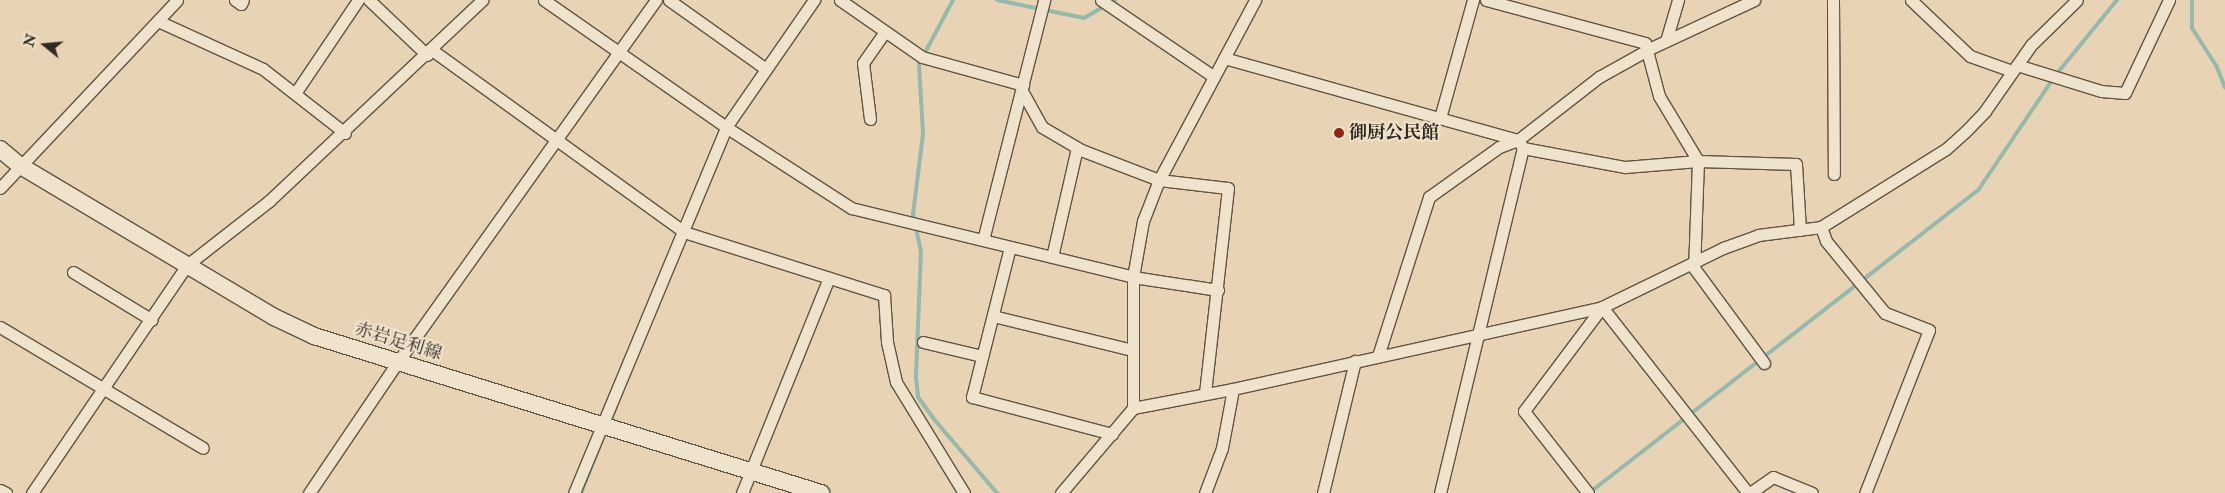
<!DOCTYPE html>
<html>
<head>
<meta charset="utf-8">
<style>
	body { margin:0 }
	#map { position:relative; width:2225px; height:493px; overflow:hidden; background:#e8d4b4; font-family:"IM FELL Double Pica","Noto Serif JP",serif }
	div>[style] { position:absolute }
	.stream>* { height:4px; margin:-2px; padding:0 2px; transform-origin:2px; border-radius:2px; background:#97b8ac }
	.roads { filter:drop-shadow(1px 0 #605444) drop-shadow(-1px 0 #605444) drop-shadow(0 1px #605444) drop-shadow(0 -1px #605444) }
	.minor>* { height:11px; margin:-5.5px; padding:0 5.5px; transform-origin:5.5px; border-radius:5.5px; background:#f0e3ce }
	.secondary>* { height:16px; margin:-8px; padding:0 8px; transform-origin:8px; border-radius:8px; background:#f0e3ce }
	.dots>* { width:14px; height:14px; translate:-50% -50%; box-sizing:border-box; border:2px solid #f0e3ce; border-radius:50% }
	span { translate:-50% -50%; white-space:nowrap; text-align:center; line-height:1.15; -webkit-text-stroke:4px #f0e3ce; paint-order:stroke }
	.poi-label { font-size:18px; color:#32291f; font-weight:700 }
	.left { translate:0 -50%; text-align:left }
	.street-label { font-size:18px; color:#32291f }
	.north { position:absolute; left:20px; top:20px; width:50px; height:50px; -webkit-text-stroke:4px #f0e3ce; paint-order:stroke; rotate:287deg; font-size:14px; font-weight:700; line-height:20px; text-align:center; color:#32291f }
	.north::after { content:''; display:block; margin:auto; width:18px; height:22px; background:#32291f; clip-path:polygon(50% 0,100% 100%,50% 72%,0 100%) }
</style>
</head>
<body>
<div id="map">
	<div class="stream">
		<i style="left:953px;top:0;width:72px;rotate:118deg"></i>
		<i style="left:919px;top:64px;width:70px;rotate:86.7deg"></i>
		<i style="left:923px;top:134px;width:81px;rotate:97.1deg"></i>
		<i style="left:913px;top:214px;width:38px;rotate:78deg"></i>
		<i style="left:921px;top:251px;width:126px;rotate:92.3deg"></i>
		<i style="left:916px;top:377px;width:20px;rotate:84deg"></i>
		<i style="left:918px;top:397px;width:26px;rotate:54deg"></i>
		<i style="left:933px;top:418px;width:99px;rotate:49.5deg"></i>
		<i style="left:997px;top:0;width:89px;rotate:11.7deg"></i>
		<i style="left:1084px;top:18px;width:36px;rotate:-30deg"></i>
		<i style="left:2192px;top:0;width:28px;rotate:90deg"></i>
		<i style="left:2192px;top:28px;width:46px;rotate:57.3deg"></i>
		<i style="left:2217px;top:67px;width:22px;rotate:69deg"></i>
		<i style="left:609px;top:424px;width:18px;rotate:-68deg"></i>
		<i style="left:581px;top:493px;width:68px;rotate:-68.4deg"></i>
		<i style="left:1589px;top:493px;width:494px;rotate:-37.9deg"></i>
		<i style="left:1979px;top:189px;width:136px;rotate:-56.1deg"></i>
		<i style="left:2055px;top:76px;width:98px;rotate:-50.8deg"></i>
	</div>
	<div class="roads">
		<div class="minor">
			<i style="left:235px;top:0;width:7px;rotate:34deg"></i>
			<i style="left:241px;top:4px;width:4px;rotate:-63deg"></i>
			<i style="left:369px;top:0;width:80px;rotate:43.5deg"></i>
			<i style="left:544px;top:0;width:222px;rotate:34.9deg"></i>
			<i style="left:726px;top:127px;width:149px;rotate:32.9deg"></i>
			<i style="left:851px;top:208px;width:290px;rotate:13.7deg"></i>
			<i style="left:1133px;top:277px;width:86px;rotate:8.7deg"></i>
			<i style="left:669px;top:0;width:119px;rotate:35.4deg"></i>
			<i style="left:840px;top:0;width:100px;rotate:34.8deg"></i>
			<i style="left:922px;top:57px;width:105px;rotate:15.5deg"></i>
			<i style="left:1101px;top:0;width:135px;rotate:34.2deg"></i>
			<i style="left:1486px;top:0;width:165px;rotate:15.1deg"></i>
			<i style="left:1645px;top:43px;width:55px;rotate:75.2deg"></i>
			<i style="left:1659px;top:96px;width:76px;rotate:59deg"></i>
			<i style="left:1698px;top:161px;width:107px;rotate:92.1deg"></i>
			<i style="left:1694px;top:268px;width:118px;rotate:53.6deg"></i>
			<i style="left:1833px;top:0;width:174px;rotate:89.7deg"></i>
			<i style="left:1911px;top:0;width:81px;rotate:43.5deg"></i>
			<i style="left:1970px;top:56px;width:45px;rotate:19.7deg"></i>
			<i style="left:158px;top:21px;width:115px;rotate:24.6deg"></i>
			<i style="left:263px;top:69px;width:104px;rotate:38deg"></i>
			<i style="left:1666px;top:41px;width:43px;rotate:-73.7deg"></i>
			<i style="left:432px;top:50px;width:311px;rotate:35.8deg"></i>
			<i style="left:684px;top:232px;width:210px;rotate:17.5deg"></i>
			<i style="left:884px;top:295px;width:47px;rotate:86.3deg"></i>
			<i style="left:887px;top:342px;width:41px;rotate:77.3deg"></i>
			<i style="left:896px;top:382px;width:130px;rotate:58.5deg"></i>
			<i style="left:1224px;top:58px;width:305px;rotate:15.6deg"></i>
			<i style="left:1518px;top:140px;width:9px;rotate:58deg"></i>
			<i style="left:1523px;top:148px;width:104px;rotate:10.6deg"></i>
			<i style="left:1625px;top:167px;width:73px;rotate:-4.7deg"></i>
			<i style="left:1698px;top:161px;width:98px;rotate:1.8deg"></i>
			<i style="left:1796px;top:164px;width:66px;rotate:86.5deg"></i>
			<i style="left:2017px;top:65px;width:88px;rotate:17.2deg"></i>
			<i style="left:2101px;top:91px;width:24px;rotate:5deg"></i>
			<i style="left:2125px;top:93px;width:103px;rotate:-64.7deg"></i>
			<i style="left:1022px;top:91px;width:41px;rotate:60.9deg"></i>
			<i style="left:1042px;top:127px;width:45px;rotate:30.5deg"></i>
			<i style="left:1081px;top:150px;width:84px;rotate:21deg"></i>
			<i style="left:1159px;top:180px;width:69px;rotate:6.6deg"></i>
			<i style="left:1228px;top:188px;width:207px;rotate:96.4deg"></i>
			<i style="left:296px;top:92px;width:111px;rotate:-56deg"></i>
			<i style="left:1440px;top:118px;width:123px;rotate:-74.4deg"></i>
			<i style="left:870px;top:119px;width:56px;rotate:-97.1deg"></i>
			<i style="left:863px;top:63px;width:38px;rotate:-55deg"></i>
			<i style="left:0;top:188px;width:258px;rotate:-46.7deg"></i>
			<i style="left:1821px;top:227px;width:15px;rotate:70deg"></i>
			<i style="left:1826px;top:241px;width:93px;rotate:50.7deg"></i>
			<i style="left:1885px;top:313px;width:47px;rotate:21.1deg"></i>
			<i style="left:1929px;top:330px;width:175px;rotate:111.4deg"></i>
			<i style="left:983px;top:240px;width:248px;rotate:-75.7deg"></i>
			<i style="left:1010px;top:247px;width:155px;rotate:104.2deg"></i>
			<i style="left:972px;top:397px;width:145px;rotate:14.8deg"></i>
			<i style="left:1052px;top:257px;width:112px;rotate:-77.1deg"></i>
			<i style="left:73px;top:272px;width:92px;rotate:31.3deg"></i>
			<i style="left:993px;top:316px;width:144px;rotate:13.7deg"></i>
			<i style="left:0;top:327px;width:236px;rotate:30.8deg"></i>
			<i style="left:923px;top:342px;width:61px;rotate:13.3deg"></i>
			<i style="left:1378px;top:356px;width:167px;rotate:-72.2deg"></i>
			<i style="left:1429px;top:197px;width:86px;rotate:-35.5deg"></i>
			<i style="left:1499px;top:147px;width:20px;rotate:-20deg"></i>
			<i style="left:1518px;top:140px;width:103px;rotate:-37.9deg"></i>
			<i style="left:1599px;top:77px;width:57px;rotate:-29.2deg"></i>
			<i style="left:1649px;top:49px;width:116px;rotate:-25deg"></i>
			<i style="left:1133px;top:408px;width:102px;rotate:-10.8deg"></i>
			<i style="left:1233px;top:389px;width:378px;rotate:-12.5deg"></i>
			<i style="left:1602px;top:307px;width:135px;rotate:-26deg"></i>
			<i style="left:1723px;top:248px;width:37px;rotate:-20deg"></i>
			<i style="left:1758px;top:235px;width:64px;rotate:-7.2deg"></i>
			<i style="left:1821px;top:227px;width:147px;rotate:-32deg"></i>
			<i style="left:1946px;top:149px;width:25px;rotate:-42deg"></i>
			<i style="left:1965px;top:132px;width:29px;rotate:-46deg"></i>
			<i style="left:1985px;top:111px;width:80px;rotate:-55.1deg"></i>
			<i style="left:2031px;top:45px;width:64px;rotate:-44.4deg"></i>
			<i style="left:0;top:490px;width:7px;rotate:27deg"></i>
			<i style="left:32px;top:493px;width:276px;rotate:-55.8deg"></i>
			<i style="left:187px;top:265px;width:104px;rotate:-38deg"></i>
			<i style="left:269px;top:201px;width:293px;rotate:-43.3deg"></i>
			<i style="left:309px;top:493px;width:157px;rotate:-55.9deg"></i>
			<i style="left:397px;top:363px;width:446px;rotate:-54.5deg"></i>
			<i style="left:574px;top:493px;width:396px;rotate:-67.4deg"></i>
			<i style="left:726px;top:127px;width:155px;rotate:-55.3deg"></i>
			<i style="left:742px;top:493px;width:232px;rotate:-68deg"></i>
			<i style="left:1061px;top:493px;width:111px;rotate:-49.7deg"></i>
			<i style="left:1133px;top:408px;width:131px;rotate:-90deg"></i>
			<i style="left:1133px;top:277px;width:57px;rotate:-79.9deg"></i>
			<i style="left:1143px;top:221px;width:44px;rotate:-68.7deg"></i>
			<i style="left:1159px;top:180px;width:204px;rotate:-61.9deg"></i>
			<i style="left:1205px;top:493px;width:48px;rotate:-69.3deg"></i>
			<i style="left:1222px;top:448px;width:60px;rotate:-79.4deg"></i>
			<i style="left:1323px;top:493px;width:136px;rotate:-76.4deg"></i>
			<i style="left:1440px;top:493px;width:355px;rotate:-76.5deg"></i>
			<i style="left:1588px;top:493px;width:104px;rotate:-128deg"></i>
			<i style="left:1524px;top:411px;width:130px;rotate:-53.1deg"></i>
			<i style="left:1602px;top:307px;width:236px;rotate:51.9deg"></i>
			<i style="left:1750px;top:493px;width:28px;rotate:-35deg"></i>
			<i style="left:1773px;top:477px;width:42px;rotate:22.3deg"></i>
		</div>
		<div class="secondary">
			<i style="left:0;top:149px;width:25px;rotate:40deg"></i>
			<i style="left:19px;top:165px;width:297px;rotate:30.8deg"></i>
			<i style="left:274px;top:317px;width:44px;rotate:25.4deg"></i>
			<i style="left:314px;top:336px;width:531px;rotate:17.21deg"></i>
		</div>
	</div>
	<div class="dots">
		<i style="left:1339px;top:133px;background:#8f2418"></i>
	</div>
	<div class="poi-label">
		<span class="left" style="left:1349px;top:133px">御厨公民館</span>
	</div>
	<div class="street-label">
		<span style="left:398px;top:342px;rotate:17deg">赤岩足利線</span>
	</div>
	<div class="north">N</div>
</div>
</body>
</html>
